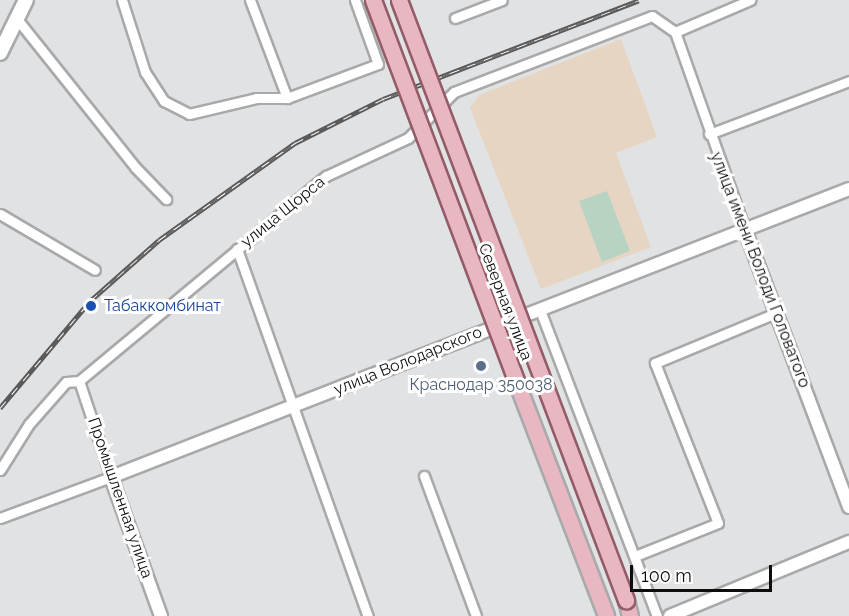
<!DOCTYPE html>
<html>
<head>
<meta charset="utf-8">
<style>
	body { margin:0 }
	#map { position:relative; width:849px; height:616px; overflow:hidden; background:#e1e2e3; font-family:Raleway,sans-serif }
	div>[style] { position:absolute }
	.education>* { inset:0; background:#e7d5c4 }
	.green>* { inset:0; background:#b7d3c2 }
	.roads { filter:drop-shadow(2px 0 #a8a9aa) drop-shadow(-2px 0 #a8a9aa) drop-shadow(0 2px #a8a9aa) drop-shadow(0 -2px #a8a9aa) }
	.minor>* { height:9px; margin:-4.5px; padding:0 4.5px; transform-origin:4.5px; border-radius:4.5px; background:#fff }
	.tertiary>* { height:12px; margin:-6px; padding:0 6px; transform-origin:6px; border-radius:6px; background:#fff }
	.secondary>* { height:14px; margin:-7px; padding:0 7px; transform-origin:7px; border-radius:7px; background:#fff }
	.primary>* { height:15px; margin:-7.5px; padding:0 7.5px; transform-origin:7.5px; border-radius:7.5px; background:#e9b7c1 }
	.rail>* { height:5px; margin-top:-2.5px; transform-origin:0; background:repeating-linear-gradient(90deg,#fff 0 9px,#5a5a5b 0 18px); box-sizing:border-box; border-block:2px solid #5a5a5b }
	.bridges { filter:drop-shadow(2px 0 #925c68) drop-shadow(-2px 0 #925c68) drop-shadow(0 2px #925c68) drop-shadow(0 -2px #925c68) }
	.primary-bridge>* { height:15px; margin:-7.5px; padding:0 7.5px; transform-origin:7.5px; border-radius:7.5px; background:#e9b7c1 }
	.dots>* { width:16px; height:16px; translate:-50% -50%; box-sizing:border-box; border:3px solid #fff; border-radius:50% }
	span { translate:-50% -50%; white-space:nowrap; text-align:center; line-height:1.15; -webkit-text-stroke:6px #fff; paint-order:stroke }
	.street-label { font-size:16px; color:#0d0d0e }
	.transit-label { font-size:16px; color:#164399 }
	.left { translate:0 -50%; text-align:left }
	.service-label { font-size:16px; color:#4e5e75 }
	.scale { position:absolute; left:630px; top:565px; width:142px; height:27px; box-sizing:border-box; border:3px solid #0d0d0e; border-top:0; padding-left:8px; font-size:18px; line-height:21px; white-space:nowrap; color:#0d0d0e; -webkit-text-stroke:4px #fff; paint-order:stroke }
</style>
</head>
<body>
<div id="map">
	<div class="education">
		<i style="clip-path:polygon(621px 39px,657px 137px,616px 153px,651px 247px,541px 289px,470px 108px,479px 95px)"></i>
	</div>
	<div class="green">
		<i style="clip-path:polygon(607px 191px,630px 251px,602px 262px,579px 201px)"></i>
	</div>
	<div class="roads">
		<div class="minor">
			<i style="left:122px;top:0;width:76px;rotate:72.3deg"></i>
			<i style="left:145px;top:72px;width:35px;rotate:57deg"></i>
			<i style="left:164px;top:101px;width:28px;rotate:27deg"></i>
			<i style="left:189px;top:114px;width:69px;rotate:-13.4deg"></i>
			<i style="left:256px;top:98px;width:31px"></i>
			<i style="left:287px;top:98px;width:97px;rotate:-20.5deg"></i>
			<i style="left:378px;top:64px;width:68px;rotate:-109.8deg"></i>
			<i style="left:250px;top:0;width:105px;rotate:69.3deg"></i>
			<i style="left:455px;top:18px;width:50px;rotate:-21deg"></i>
			<i style="left:17px;top:19px;width:189px;rotate:51.4deg"></i>
			<i style="left:135px;top:167px;width:45px;rotate:45.9deg"></i>
			<i style="left:675px;top:32px;width:210px;rotate:70.5deg"></i>
			<i style="left:675px;top:32px;width:82px;rotate:-23.1deg"></i>
			<i style="left:709px;top:134px;width:150px;rotate:-20.7deg"></i>
			<i style="left:0;top:214px;width:110px;rotate:30.5deg"></i>
			<i style="left:237px;top:249px;width:390px;rotate:70.4deg"></i>
			<i style="left:540px;top:310px;width:328px;rotate:69.1deg"></i>
			<i style="left:0;top:470px;width:54px;rotate:-57.8deg"></i>
			<i style="left:29px;top:424px;width:56px;rotate:-48.6deg"></i>
			<i style="left:66px;top:382px;width:13px;rotate:-4deg"></i>
			<i style="left:79px;top:381px;width:321px;rotate:-39.7deg"></i>
			<i style="left:326px;top:176px;width:90px;rotate:-24.9deg"></i>
			<i style="left:408px;top:138px;width:65px;rotate:-45deg"></i>
			<i style="left:454px;top:92px;width:212px;rotate:-21deg"></i>
			<i style="left:652px;top:16px;width:28px;rotate:35deg"></i>
			<i style="left:424px;top:476px;width:149px;rotate:69.6deg"></i>
			<i style="left:0;top:518px;width:118px;rotate:-20.3deg"></i>
			<i style="left:111px;top:477px;width:101px;rotate:-108.4deg"></i>
			<i style="left:635px;top:556px;width:89px;rotate:-21.7deg"></i>
			<i style="left:718px;top:523px;width:172px;rotate:-111.5deg"></i>
			<i style="left:655px;top:363px;width:131px;rotate:-22.5deg"></i>
		</div>
		<div class="tertiary">
			<i style="left:745px;top:230px;width:296px;rotate:69.4deg"></i>
			<i style="left:161px;top:616px;width:148px;rotate:-109.8deg"></i>
			<i style="left:111px;top:477px;width:792px;rotate:-21.32deg"></i>
			<i style="left:670px;top:616px;width:194px;rotate:-22.5deg"></i>
		</div>
		<div class="secondary">
			<i style="left:0;top:53px;width:59px;rotate:-63.9deg"></i>
		</div>
		<div class="primary">
			<i style="left:516px;top:381px;width:252px;rotate:69deg"></i>
			<i style="left:626px;top:600px;width:16px;rotate:76deg"></i>
		</div>
	</div>
	<div class="rail">
		<i style="left:0;top:408px;width:140px;rotate:-49.9deg"></i>
		<i style="left:90px;top:301px;width:92px;rotate:-41.5deg"></i>
		<i style="left:159px;top:240px;width:167px;rotate:-35.5deg"></i>
		<i style="left:295px;top:143px;width:98px;rotate:-26.6deg"></i>
		<i style="left:383px;top:99px;width:274px;rotate:-21.1deg"></i>
	</div>
	<div class="bridges">
		<div class="primary-bridge">
			<i style="left:373px;top:0;width:407px;rotate:69.4deg"></i>
			<i style="left:399px;top:0;width:642px;rotate:69.28deg"></i>
		</div>
	</div>
	<div class="dots">
		<i style="left:91px;top:306px;background:#1a4fb4"></i>
		<i style="left:481px;top:366px;background:#5c6f8a"></i>
	</div>
	<div class="street-label">
		<span style="left:283px;top:212px;rotate:-39deg">улица Щорса</span>
		<span style="left:760px;top:270px;rotate:69deg">улица имени Володи Головатого</span>
		<span style="left:505px;top:302px;rotate:69deg">Северная улица</span>
		<span style="left:408px;top:361px;rotate:-22deg">улица Володарского</span>
		<span style="left:120px;top:498px;rotate:71deg">Промышленная улица</span>
	</div>
	<div class="transit-label">
		<span class="left" style="left:104px;top:306px">Табаккомбинат</span>
	</div>
	<div class="service-label">
		<span style="left:481px;top:385px">Краснодар 350038</span>
	</div>
	<div class="scale">100 m</div>
</div>
</body>
</html>
